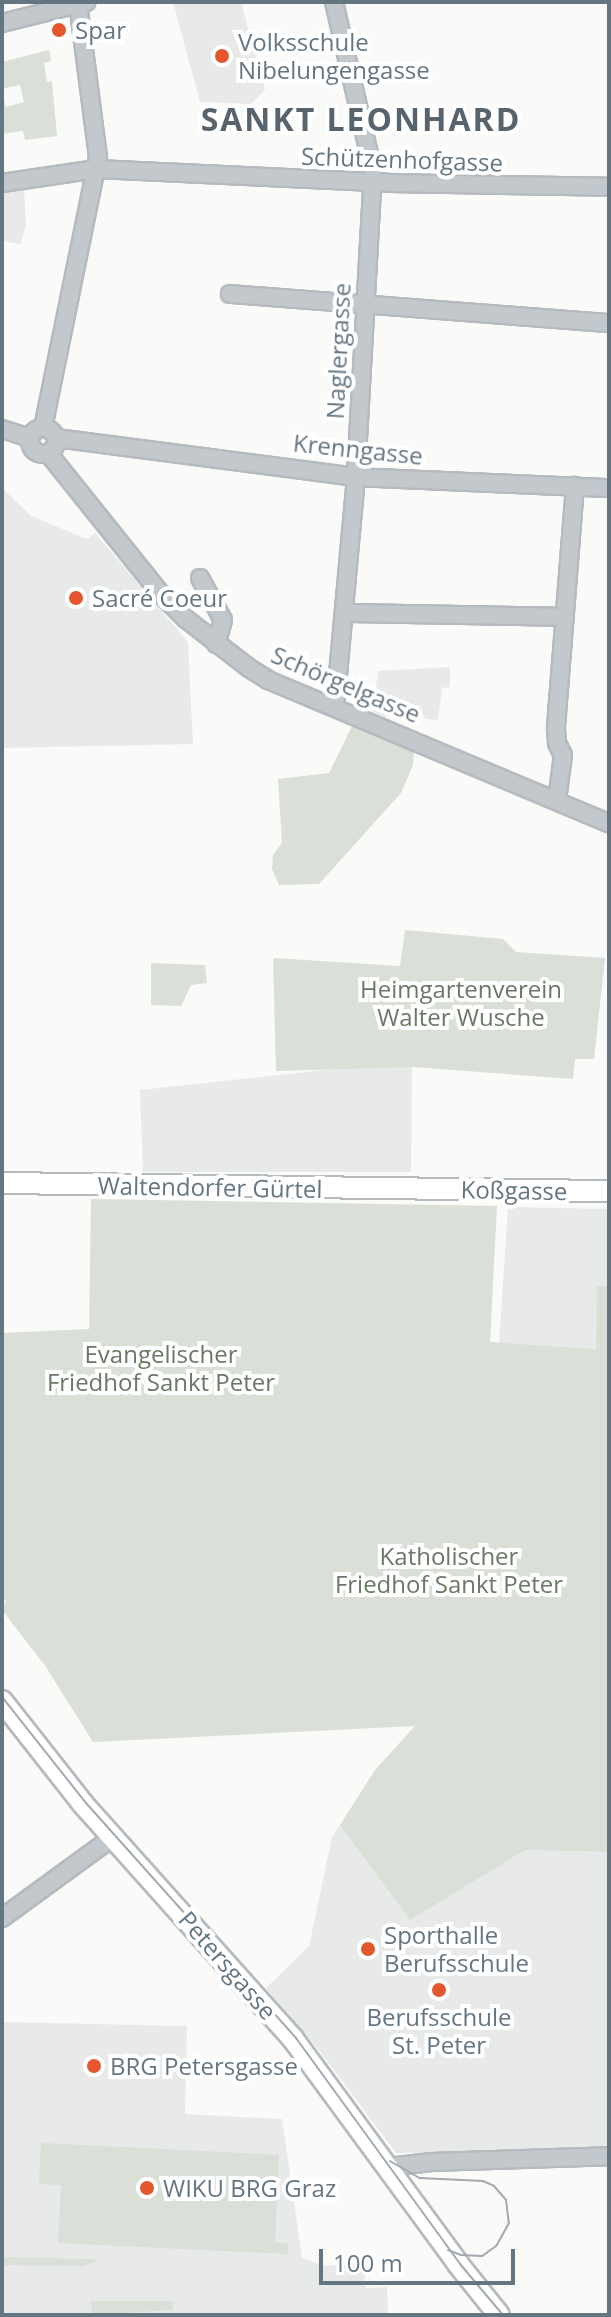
<!DOCTYPE html>
<html>
<head>
<meta charset="utf-8">
<style>
	body { margin:0 }
	#map { position:relative; width:611px; height:2317px; overflow:hidden; background:#fafaf8; font-family:"Open Sans",sans-serif }
	div>[style] { position:absolute }
	.built>* { inset:0; background:#e8e9e9 }
	.green>* { inset:0; background:#dadfd7 }
	.roads { filter:drop-shadow(2px 0 #b5babe) drop-shadow(-2px 0 #b5babe) drop-shadow(0 2px #b5babe) drop-shadow(0 -2px #b5babe) }
	.minor>* { height:16px; margin:-8px; padding:0 8px; transform-origin:8px; border-radius:8px; background:#c3c8cc }
	.minor>.ring { margin:-8px; padding:0; box-sizing:content-box; background:none; border:16px solid #c3c8cc; border-radius:50% }
	.major>* { height:20px; margin:-10px; padding:0 10px; transform-origin:10px; border-radius:10px; background:#fff }
	.tram>* { height:2px; margin:-1px; padding:0 1px; transform-origin:1px; border-radius:1px; background:#a2aab0 }
	.dots>* { width:22px; height:22px; translate:-50% -50%; box-sizing:border-box; border:4px solid #fff; border-radius:50% }
	span { translate:-50% -50%; white-space:nowrap; text-align:center; line-height:1.15; -webkit-text-stroke:8px #fff; paint-order:stroke }
	.poi-label { font-size:24px; color:#657683 }
	.left { translate:0 -50%; text-align:left }
	.street-label { font-size:24px; color:#657683 }
	.park-label { font-size:24px; color:#687a64 }
	.district-label { font-size:32px; color:#57646e; font-weight:700; letter-spacing:2px }
	.frame { position:absolute; inset:0; border:4px solid #657683; pointer-events:none }
	.scale { position:absolute; left:319px; top:2249px; width:196px; height:36px; box-sizing:border-box; border:4px solid #657683; border-top:0; padding-left:10px; font-size:24px; line-height:28px; white-space:nowrap; color:#657683; -webkit-text-stroke:6px #fff; paint-order:stroke }
</style>
</head>
<body>
<div id="map">
	<div class="built">
		<i style="clip-path:polygon(173px 2px,241px 2px,265px 90px,251px 104px,200px 102px)"></i>
		<i style="clip-path:polygon(24px 190px,26px 226px,20px 244px,2px 241px,2px 193px)"></i>
		<i style="clip-path:polygon(2px 488px,31px 516px,87px 539px,95px 533px,188px 642px,193px 744px,2px 748px)"></i>
		<i style="clip-path:polygon(450px 667px,450px 687px,442px 688px,438px 720px,425px 719px,420px 707px,394px 697px,386px 718px,373px 712px,378px 671px)"></i>
		<i style="clip-path:polygon(352px 1067px,412px 1067px,411px 1172px,143px 1172px,140px 1090px)"></i>
		<i style="clip-path:polygon(508px 1207px,609px 1209px,609px 1286px,598px 1286px,596px 1349px,499px 1343px)"></i>
		<i style="clip-path:polygon(340px 1825px,411px 1919px,525px 1850px,609px 1852px,609px 2149px,396px 2153px,322px 2054px,266px 1988px,309px 1946px,332px 1837px)"></i>
		<i style="clip-path:polygon(2px 2022px,187px 2026px,185px 2114px,282px 2119px,302px 2258px,326px 2266px,363px 2262px,366px 2288px,387px 2287px,388px 2315px,2px 2315px)"></i>
	</div>
	<div class="green">
		<i style="clip-path:polygon(49px 50px,51px 61px,44px 63px,47px 82px,52px 81px,57px 136px,25px 140px,23px 131px,2px 134px,2px 91px,6px 107px,24px 102px,20px 85px,2px 89px,2px 62px)"></i>
		<i style="clip-path:polygon(353px 724px,414px 750px,413px 765px,401px 793px,319px 884px,279px 885px,272px 869px,273px 855px,282px 843px,278px 779px,329px 773px)"></i>
		<i style="clip-path:polygon(405px 930px,503px 939px,516px 952px,605px 958px,594px 1059px,575px 1059px,573px 1079px,412px 1067px,276px 1071px,273px 958px,400px 966px)"></i>
		<i style="clip-path:polygon(151px 963px,205px 965px,207px 983px,191px 985px,181px 1006px,151px 1005px)"></i>
		<i style="clip-path:polygon(91px 1199px,497px 1206px,490px 1342px,596px 1349px,597px 1286px,609px 1286px,609px 1852px,525px 1850px,410px 1920px,340px 1825px,375px 1770px,415px 1726px,93px 1742px,46px 1667px,2px 1610px,6px 1602px,2px 1597px,2px 1333px,89px 1329px)"></i>
		<i style="clip-path:polygon(41px 2143px,279px 2155px,275px 2242px,288px 2243px,288px 2254px,58px 2243px,61px 2185px,39px 2184px)"></i>
		<i style="clip-path:polygon(2px 2257px,90px 2259px,99px 2260px,83px 2266px,2px 2265px)"></i>
		<i style="clip-path:polygon(91px 2301px,172px 2301px,173px 2310px,92px 2315px)"></i>
	</div>
	<div class="roads">
		<div class="minor">
			<i style="left:334px;top:2px;width:173px;rotate:77deg"></i>
			<i style="left:373px;top:171px;width:306px;rotate:93.2deg"></i>
			<i style="left:356px;top:477px;width:231px;rotate:95.2deg"></i>
			<i style="left:2px;top:23px;width:87px;rotate:-14deg"></i>
			<i style="left:2px;top:183px;width:96px;rotate:-8.4deg"></i>
			<i style="left:97px;top:169px;width:292px;rotate:2.7deg"></i>
			<i style="left:389px;top:183px;width:220px;rotate:1deg"></i>
			<i style="left:230px;top:294px;width:380px;rotate:4.4deg"></i>
			<i style="left:43px;top:428px;width:277px;rotate:-78.5deg"></i>
			<i style="left:98px;top:157px;width:156px;rotate:-97.4deg"></i>
			<i class="ring" style="left:30px;top:428px;width:10px;height:10px"></i>
			<i style="left:2px;top:429px;width:29px;rotate:18deg"></i>
			<i style="left:56px;top:438px;width:303px;rotate:7.4deg"></i>
			<i style="left:356px;top:477px;width:253px;rotate:2.5deg"></i>
			<i style="left:48px;top:453px;width:179px;rotate:51.3deg"></i>
			<i style="left:160px;top:593px;width:37px;rotate:45deg"></i>
			<i style="left:186px;top:619px;width:80px;rotate:37.9deg"></i>
			<i style="left:249px;top:668px;width:22px;rotate:32deg"></i>
			<i style="left:268px;top:680px;width:370px;rotate:22.8deg"></i>
			<i style="left:200px;top:578px;width:48px;rotate:61.3deg"></i>
			<i style="left:223px;top:620px;width:25px;rotate:106deg"></i>
			<i style="left:344px;top:613px;width:221px;rotate:1deg"></i>
			<i style="left:557px;top:800px;width:45px;rotate:-82.4deg"></i>
			<i style="left:563px;top:755px;width:13px;rotate:-117deg"></i>
			<i style="left:557px;top:743px;width:16px;rotate:-94deg"></i>
			<i style="left:556px;top:727px;width:242px;rotate:-85.5deg"></i>
			<i style="left:2px;top:1918px;width:137px;rotate:-36.1deg"></i>
			<i style="left:387px;top:2167px;width:45px;rotate:-6.3deg"></i>
			<i style="left:432px;top:2162px;width:177px;rotate:-1.9deg"></i>
		</div>
		<div class="major">
			<i style="left:2px;top:1183px;width:607px;rotate:0.76deg"></i>
			<i style="left:2px;top:1701px;width:131px;rotate:51.8deg"></i>
			<i style="left:83px;top:1804px;width:315px;rotate:48.2deg"></i>
			<i style="left:293px;top:2039px;width:279px;rotate:53.7deg"></i>
			<i style="left:458px;top:2264px;width:65px;rotate:51.2deg"></i>
		</div>
	</div>
	<div class="tram">
		<i style="left:2px;top:1697px;width:135px;rotate:51.6deg"></i>
		<i style="left:86px;top:1803px;width:315px;rotate:48.2deg"></i>
		<i style="left:296px;top:2038px;width:279px;rotate:54deg"></i>
		<i style="left:460px;top:2264px;width:67px;rotate:49.9deg"></i>
		<i style="left:390px;top:2161px;width:34px;rotate:30deg"></i>
		<i style="left:420px;top:2178px;width:63px;rotate:2.7deg"></i>
		<i style="left:483px;top:2181px;width:12px;rotate:24deg"></i>
		<i style="left:494px;top:2186px;width:18px;rotate:49deg"></i>
		<i style="left:506px;top:2200px;width:23px;rotate:83deg"></i>
		<i style="left:509px;top:2223px;width:26px;rotate:119deg"></i>
		<i style="left:496px;top:2246px;width:17px;rotate:144deg"></i>
		<i style="left:482px;top:2256px;width:21px;rotate:-177deg"></i>
		<i style="left:461px;top:2255px;width:14px;rotate:-159deg"></i>
	</div>
	<div class="dots">
		<i style="left:59px;top:30px;background:#e4572e"></i>
		<i style="left:222px;top:56px;background:#e4572e"></i>
		<i style="left:76px;top:598px;background:#e4572e"></i>
		<i style="left:368px;top:1949px;background:#e4572e"></i>
		<i style="left:439px;top:1990px;background:#e4572e"></i>
		<i style="left:94px;top:2066px;background:#e4572e"></i>
		<i style="left:147px;top:2188px;background:#e4572e"></i>
	</div>
	<div class="poi-label">
		<span class="left" style="left:75px;top:30px">Spar</span>
		<span class="left" style="left:238px;top:56px">Volksschule<br>Nibelungengasse</span>
		<span class="left" style="left:92px;top:598px">Sacré Coeur</span>
		<span class="left" style="left:384px;top:1949px">Sporthalle<br>Berufsschule</span>
		<span style="left:439px;top:2031px">Berufsschule<br>St. Peter</span>
		<span class="left" style="left:110px;top:2066px">BRG Petersgasse</span>
		<span class="left" style="left:163px;top:2188px">WIKU BRG Graz</span>
	</div>
	<div class="street-label">
		<span style="left:402px;top:159px;rotate:2deg">Schützenhofgasse</span>
		<span style="left:338px;top:351px;rotate:-87deg">Naglergasse</span>
		<span style="left:358px;top:449px;rotate:6deg">Krenngasse</span>
		<span style="left:346px;top:684px;rotate:23deg">Schörgelgasse</span>
		<span style="left:210px;top:1187px;rotate:1deg">Waltendorfer Gürtel</span>
		<span style="left:514px;top:1190px;rotate:1deg">Koßgasse</span>
		<span style="left:228px;top:1965px;rotate:49deg">Petersgasse</span>
	</div>
	<div class="park-label">
		<span style="left:461px;top:1003px">Heimgartenverein<br>Walter Wusche</span>
		<span style="left:161px;top:1368px">Evangelischer<br>Friedhof Sankt Peter</span>
		<span style="left:449px;top:1570px">Katholischer<br>Friedhof Sankt Peter</span>
	</div>
	<div class="district-label">
		<span style="left:361px;top:119px">SANKT LEONHARD</span>
	</div>
	<div class="frame"></div>
	<div class="scale">100 m</div>
</div>
</body>
</html>
